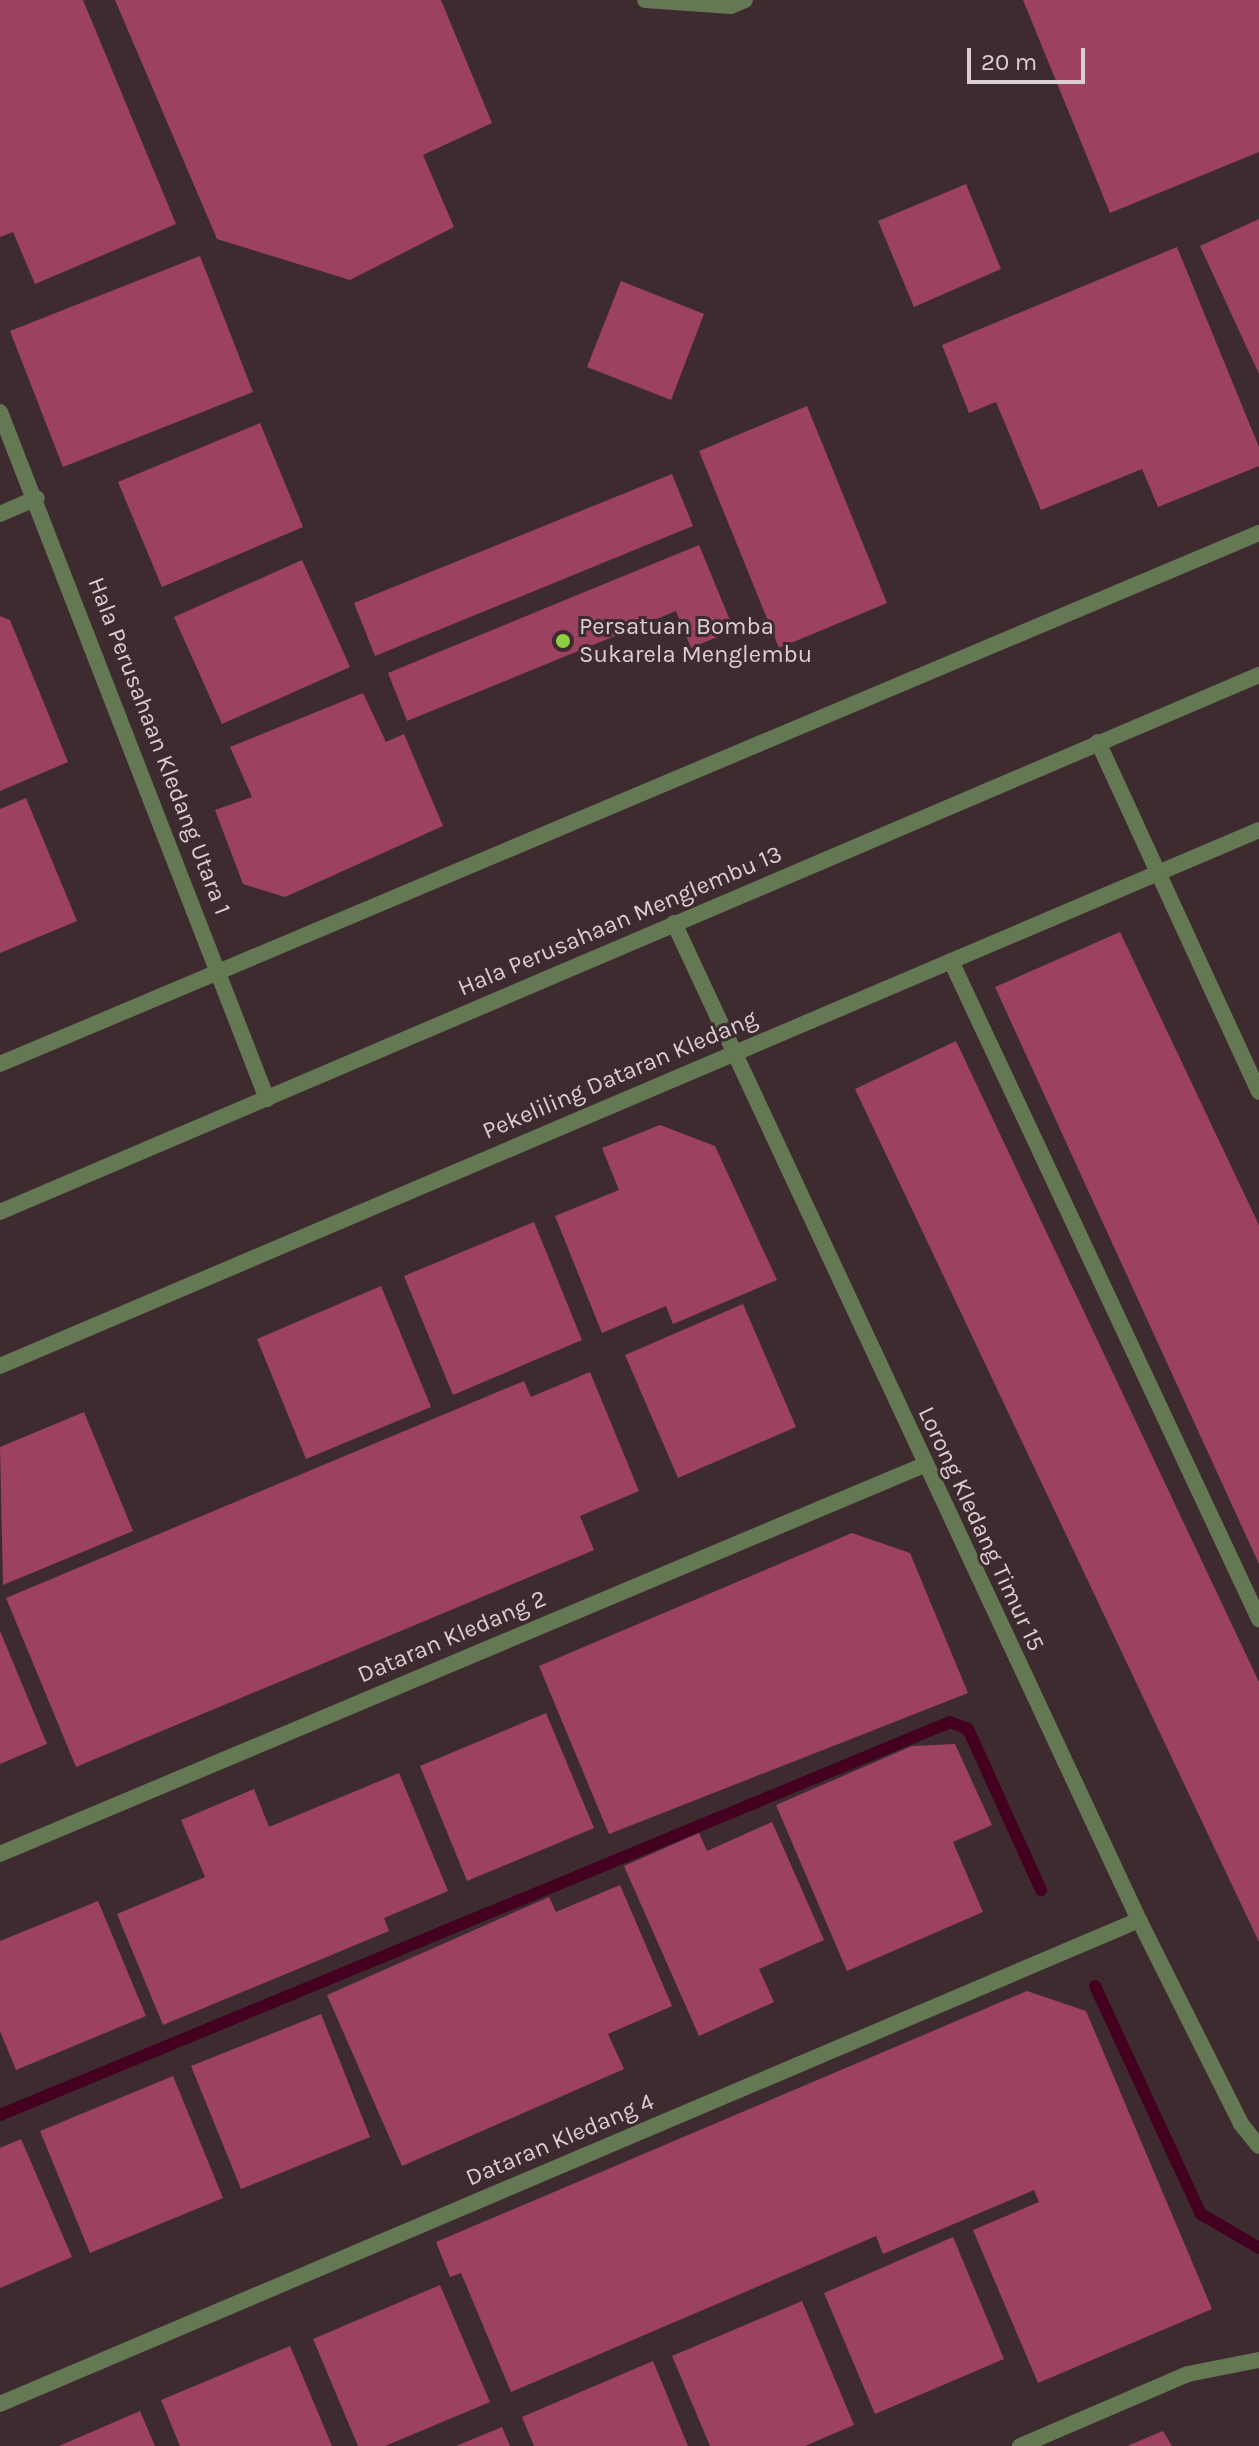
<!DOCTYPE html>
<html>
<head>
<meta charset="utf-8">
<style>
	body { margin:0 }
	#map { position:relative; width:1259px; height:2446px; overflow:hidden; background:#3d2b30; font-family:Karla,sans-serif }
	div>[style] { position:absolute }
	.stream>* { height:12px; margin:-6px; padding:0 6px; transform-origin:6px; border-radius:6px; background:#43001f }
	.building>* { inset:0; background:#9d4163 }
	.service>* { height:16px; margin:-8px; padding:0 8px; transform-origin:8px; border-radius:8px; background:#657854 }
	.minor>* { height:16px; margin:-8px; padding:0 8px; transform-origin:8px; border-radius:8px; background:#657854 }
	.tertiary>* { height:16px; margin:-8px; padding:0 8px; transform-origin:8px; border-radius:8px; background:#657854 }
	.dots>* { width:22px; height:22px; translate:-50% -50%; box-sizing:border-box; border:4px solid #3d2b30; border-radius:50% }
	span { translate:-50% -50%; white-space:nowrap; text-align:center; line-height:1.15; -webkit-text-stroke:6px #3d2b30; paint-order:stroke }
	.poi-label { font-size:24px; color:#daced1 }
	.left { translate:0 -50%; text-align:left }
	.street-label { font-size:24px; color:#daced1 }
	.scale { position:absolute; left:967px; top:48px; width:118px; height:36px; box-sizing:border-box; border:4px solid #daced1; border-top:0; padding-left:10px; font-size:24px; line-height:28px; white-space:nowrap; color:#daced1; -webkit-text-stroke:6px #3d2b30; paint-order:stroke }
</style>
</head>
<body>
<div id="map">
	<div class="stream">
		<i style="left:1095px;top:1986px;width:251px;rotate:65.1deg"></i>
		<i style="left:1201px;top:2214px;width:67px;rotate:30.4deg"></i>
		<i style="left:0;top:2115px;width:1028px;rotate:-22.47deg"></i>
		<i style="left:950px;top:1722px;width:19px;rotate:21deg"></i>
		<i style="left:968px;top:1729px;width:177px;rotate:65.6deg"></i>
	</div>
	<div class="building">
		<i style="clip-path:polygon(0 0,83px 0,176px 224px,35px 284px,13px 232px,0 237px)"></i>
		<i style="clip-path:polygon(115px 0,441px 0,492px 123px,423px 155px,454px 227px,350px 280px,217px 239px)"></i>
		<i style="clip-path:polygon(1023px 0,1259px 0,1259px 152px,1110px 213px)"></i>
		<i style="clip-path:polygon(966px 184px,1001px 269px,914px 307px,878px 221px)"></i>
		<i style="clip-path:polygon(1259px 219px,1259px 374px,1200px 246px)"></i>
		<i style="clip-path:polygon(1177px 247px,1259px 447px,1259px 466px,1158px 507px,1142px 469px,1041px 510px,996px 402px,969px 413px,942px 345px)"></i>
		<i style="clip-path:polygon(200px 256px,253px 392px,63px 467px,10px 331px)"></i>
		<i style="clip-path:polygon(621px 281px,704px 314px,671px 400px,587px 367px)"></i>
		<i style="clip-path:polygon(807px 406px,887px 603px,779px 648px,699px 451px)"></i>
		<i style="clip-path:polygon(260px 423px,303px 527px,162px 587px,118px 482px)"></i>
		<i style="clip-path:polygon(672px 474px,693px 526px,375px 656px,354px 603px)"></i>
		<i style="clip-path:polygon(699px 545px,734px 630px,691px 648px,676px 611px,407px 721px,388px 673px)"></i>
		<i style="clip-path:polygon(302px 560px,350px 667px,222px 724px,174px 617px)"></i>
		<i style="clip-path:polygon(0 616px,10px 620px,68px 762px,0 791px)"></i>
		<i style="clip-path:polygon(363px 693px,386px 742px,404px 734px,443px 826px,285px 897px,243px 884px,215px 810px,252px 797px,230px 747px)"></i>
		<i style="clip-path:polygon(26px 798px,77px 921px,0 953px,0 809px)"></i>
		<i style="clip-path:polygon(1120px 932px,1259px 1225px,1259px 1564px,995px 987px)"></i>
		<i style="clip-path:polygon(956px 1041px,1259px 1682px,1259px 1942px,855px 1089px)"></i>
		<i style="clip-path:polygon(660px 1125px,715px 1146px,777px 1280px,673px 1324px,666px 1306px,602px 1333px,555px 1216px,619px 1190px,602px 1148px)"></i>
		<i style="clip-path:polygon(534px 1222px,582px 1340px,453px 1395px,404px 1276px)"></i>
		<i style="clip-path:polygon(381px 1286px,431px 1407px,306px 1459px,257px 1339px)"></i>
		<i style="clip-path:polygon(743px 1304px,796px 1427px,678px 1478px,625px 1355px)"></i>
		<i style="clip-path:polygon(590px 1372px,639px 1491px,580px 1516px,594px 1550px,76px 1767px,6px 1598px,524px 1381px,531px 1397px)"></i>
		<i style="clip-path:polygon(84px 1412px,133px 1531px,3px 1585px,0 1447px)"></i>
		<i style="clip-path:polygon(852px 1533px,910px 1553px,968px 1693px,609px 1834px,539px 1666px)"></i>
		<i style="clip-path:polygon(0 1631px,47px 1744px,0 1764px)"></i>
		<i style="clip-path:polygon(546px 1713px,594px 1828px,467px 1881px,420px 1766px)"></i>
		<i style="clip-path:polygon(955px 1744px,992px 1825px,953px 1842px,983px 1912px,847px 1971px,776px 1805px,912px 1746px)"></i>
		<i style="clip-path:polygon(399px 1773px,448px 1891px,384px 1918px,389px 1931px,163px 2025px,117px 1914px,205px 1877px,181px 1820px,254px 1789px,269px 1827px)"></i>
		<i style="clip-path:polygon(772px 1822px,824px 1940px,759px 1969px,774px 2002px,699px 2036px,624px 1866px,699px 1833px,707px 1851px)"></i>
		<i style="clip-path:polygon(620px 1885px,672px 2006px,608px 2034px,624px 2069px,402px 2166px,327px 1995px,549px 1897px,556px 1912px)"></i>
		<i style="clip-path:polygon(98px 1901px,146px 2016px,16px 2070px,0 2031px,0 1941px)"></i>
		<i style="clip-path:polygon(1027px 1991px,1086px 2011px,1212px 2309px,1038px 2383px,973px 2230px,1039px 2202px,1034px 2190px,883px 2254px,876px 2236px,511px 2392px,461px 2273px,450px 2277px,436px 2242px)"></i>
		<i style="clip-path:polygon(321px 2014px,370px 2137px,241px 2189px,191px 2066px)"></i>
		<i style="clip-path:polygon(173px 2076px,223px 2198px,90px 2253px,40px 2131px)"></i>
		<i style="clip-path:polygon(21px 2139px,72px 2257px,0 2288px,0 2148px)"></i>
		<i style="clip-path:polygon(953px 2237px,1004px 2359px,875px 2414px,824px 2293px)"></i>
		<i style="clip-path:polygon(440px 2285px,490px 2402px,385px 2446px,358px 2446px,313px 2339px)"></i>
		<i style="clip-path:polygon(802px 2301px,854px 2425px,805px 2446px,710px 2446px,672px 2356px)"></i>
		<i style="clip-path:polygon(290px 2346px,332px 2446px,180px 2446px,161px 2400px)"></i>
		<i style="clip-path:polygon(653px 2361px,688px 2446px,534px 2446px,522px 2417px)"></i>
		<i style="clip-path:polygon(140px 2411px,155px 2446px,59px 2446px)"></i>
		<i style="clip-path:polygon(502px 2427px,510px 2446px,456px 2446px)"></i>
		<i style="clip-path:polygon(1163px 2431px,1172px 2446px,1127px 2446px)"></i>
	</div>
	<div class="service">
		<i style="left:951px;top:961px;width:727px;rotate:64.92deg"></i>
	</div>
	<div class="minor">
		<i style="left:645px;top:0;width:86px;rotate:4deg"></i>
		<i style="left:731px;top:6px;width:15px;rotate:-23deg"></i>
		<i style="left:0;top:412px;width:737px;rotate:68.76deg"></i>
		<i style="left:0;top:514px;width:40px;rotate:-23.4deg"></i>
		<i style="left:1098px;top:742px;width:385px;rotate:65.3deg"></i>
		<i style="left:674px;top:923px;width:1100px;rotate:65deg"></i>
		<i style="left:1139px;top:1920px;width:228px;rotate:63.4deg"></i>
		<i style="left:1241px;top:2124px;width:28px;rotate:51deg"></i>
		<i style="left:0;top:1064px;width:1366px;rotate:-22.87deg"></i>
		<i style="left:0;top:1366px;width:1368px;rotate:-23.06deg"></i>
		<i style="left:0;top:1854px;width:1003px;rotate:-22.83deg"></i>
		<i style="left:0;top:2404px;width:1238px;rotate:-23.02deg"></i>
		<i style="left:1020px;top:2446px;width:183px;rotate:-23.2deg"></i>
		<i style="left:1188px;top:2374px;width:72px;rotate:-11.2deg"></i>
	</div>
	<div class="tertiary">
		<i style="left:0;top:1212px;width:1369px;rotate:-23.1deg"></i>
	</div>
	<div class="dots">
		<i style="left:563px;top:641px;background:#8fcd42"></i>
	</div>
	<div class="poi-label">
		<span class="left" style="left:579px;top:641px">Persatuan Bomba<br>Sukarela Menglembu</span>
	</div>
	<div class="street-label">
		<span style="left:159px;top:746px;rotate:69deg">Hala Perusahaan Kledang Utara 1</span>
		<span style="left:620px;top:921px;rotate:-23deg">Hala Perusahaan Menglembu 13</span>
		<span style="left:620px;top:1075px;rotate:-23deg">Pekeliling Dataran Kledang</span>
		<span style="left:981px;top:1529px;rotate:65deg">Lorong Kledang Timur 15</span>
		<span style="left:452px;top:1637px;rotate:-23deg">Dataran Kledang 2</span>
		<span style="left:560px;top:2140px;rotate:-23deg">Dataran Kledang 4</span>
	</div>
	<div class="scale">20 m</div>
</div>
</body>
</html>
